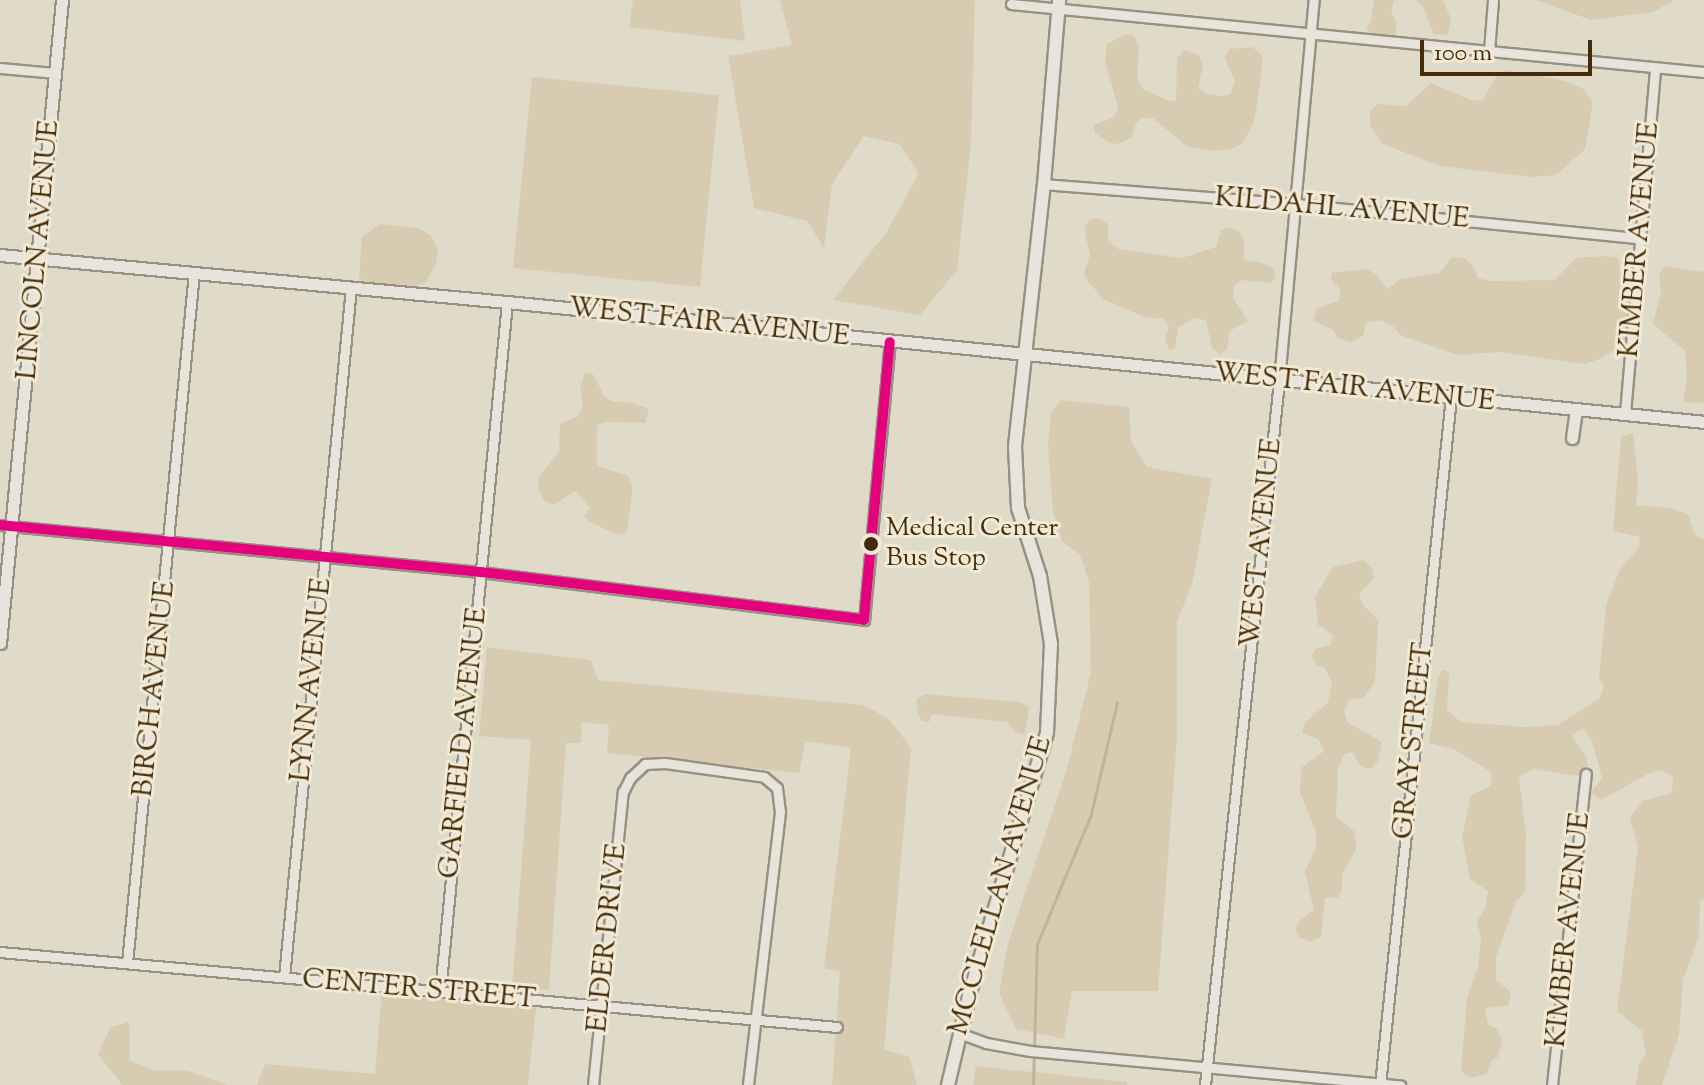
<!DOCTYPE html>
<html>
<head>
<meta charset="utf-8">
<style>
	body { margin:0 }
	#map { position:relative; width:1704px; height:1085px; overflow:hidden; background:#e0dac8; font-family:"Sorts Mill Goudy",serif }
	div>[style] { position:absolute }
	.green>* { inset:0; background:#d7ccb2 }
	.stream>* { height:3px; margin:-1.5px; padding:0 1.5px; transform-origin:1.5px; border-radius:1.5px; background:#c0b396 }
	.roads { filter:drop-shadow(2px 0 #979183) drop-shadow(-2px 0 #979183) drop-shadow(0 2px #979183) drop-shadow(0 -2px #979183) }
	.minor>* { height:9px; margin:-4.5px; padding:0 4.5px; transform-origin:4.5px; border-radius:4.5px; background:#e8e4db }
	.tertiary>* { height:11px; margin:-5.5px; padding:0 5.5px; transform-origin:5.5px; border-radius:5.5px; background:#e8e4db }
	.secondary>* { height:12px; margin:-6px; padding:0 6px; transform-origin:6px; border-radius:6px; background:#e8e4db }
	.bus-1>* { height:10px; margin:-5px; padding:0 5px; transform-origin:5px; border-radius:5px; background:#e5007d }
	.dots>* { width:22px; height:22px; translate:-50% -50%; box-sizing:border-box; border:4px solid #f2ead5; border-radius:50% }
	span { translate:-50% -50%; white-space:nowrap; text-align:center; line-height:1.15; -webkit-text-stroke:6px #f2ead5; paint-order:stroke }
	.bus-label { font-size:26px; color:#442c0b }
	.left { translate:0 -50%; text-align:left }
	.street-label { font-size:28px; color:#442c0b }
	.scale { position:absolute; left:1420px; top:40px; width:172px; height:36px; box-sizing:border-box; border:4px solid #442c0b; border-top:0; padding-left:10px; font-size:24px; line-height:28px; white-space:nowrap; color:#442c0b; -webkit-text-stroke:6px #f2ead5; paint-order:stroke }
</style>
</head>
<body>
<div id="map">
	<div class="green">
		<i style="clip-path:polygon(633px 0,740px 0,745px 41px,629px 27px)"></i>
		<i style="clip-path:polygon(780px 0,975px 0,971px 143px,957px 270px,920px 315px,833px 300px,886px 233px,919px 173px,899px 144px,864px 136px,832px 184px,824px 248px,807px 221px,754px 208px,728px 56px,792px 45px)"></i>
		<i style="clip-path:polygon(1374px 0,1394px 0,1391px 11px,1397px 23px,1395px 35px,1369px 33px,1366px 28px,1371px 22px)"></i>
		<i style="clip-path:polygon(1415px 0,1443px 0,1451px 19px,1448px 34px,1434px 35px,1423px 6px)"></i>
		<i style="clip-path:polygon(1536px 0,1675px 0,1653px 12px,1591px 20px)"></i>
		<i style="clip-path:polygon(1125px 34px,1134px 36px,1139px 46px,1137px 78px,1143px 89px,1169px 101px,1176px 100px,1177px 58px,1185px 50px,1199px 55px,1203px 66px,1198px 88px,1206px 94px,1221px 96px,1230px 94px,1235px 82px,1225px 58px,1229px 49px,1252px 47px,1260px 53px,1263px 60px,1257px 105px,1253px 125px,1242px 143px,1232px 149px,1214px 151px,1186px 146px,1153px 118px,1141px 118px,1136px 123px,1132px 137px,1121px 143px,1112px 144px,1095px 133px,1094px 125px,1114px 117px,1118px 108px,1105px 61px,1107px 44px)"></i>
		<i style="clip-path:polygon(1507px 70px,1564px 81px,1584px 89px,1593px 103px,1585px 149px,1556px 175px,1532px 177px,1440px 166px,1383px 144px,1370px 125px,1370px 112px,1377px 104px,1406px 106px,1431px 83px,1471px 100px,1482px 101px,1496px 77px)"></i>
		<i style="clip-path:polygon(532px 77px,719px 95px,700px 287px,513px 268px)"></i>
		<i style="clip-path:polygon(1099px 218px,1108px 224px,1108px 241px,1118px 249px,1182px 258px,1216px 247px,1221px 230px,1228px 227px,1239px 231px,1244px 240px,1244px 259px,1266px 264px,1274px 269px,1276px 278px,1269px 283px,1241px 280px,1234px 286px,1233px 298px,1248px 321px,1230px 331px,1227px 349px,1220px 354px,1212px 348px,1206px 320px,1193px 318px,1178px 328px,1175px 348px,1169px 350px,1165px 338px,1169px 327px,1164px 319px,1144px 317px,1103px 299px,1088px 281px,1084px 273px,1090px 255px,1084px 227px,1090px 219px)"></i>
		<i style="clip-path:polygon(380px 224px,419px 228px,431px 236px,438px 249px,436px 265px,425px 283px,409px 287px,365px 282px,359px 278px,362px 237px)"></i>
		<i style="clip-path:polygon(1604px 256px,1618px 258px,1620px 272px,1628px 285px,1626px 342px,1600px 359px,1585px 364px,1500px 352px,1458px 355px,1400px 335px,1394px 327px,1381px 320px,1366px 323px,1363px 336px,1351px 342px,1339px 339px,1332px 329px,1313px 321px,1317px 308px,1339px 301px,1340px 289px,1331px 280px,1332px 273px,1338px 272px,1366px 269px,1376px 274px,1387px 289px,1401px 279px,1439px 273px,1452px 257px,1464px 258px,1473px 265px,1478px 278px,1490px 281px,1555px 280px,1576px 258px)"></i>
		<i style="clip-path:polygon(1665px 266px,1704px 272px,1704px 403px,1683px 402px,1687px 378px,1685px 351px,1653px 324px,1661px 291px,1659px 274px)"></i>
		<i style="clip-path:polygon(585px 372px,594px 375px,604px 396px,613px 402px,629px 402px,649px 409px,645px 423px,605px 422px,597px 425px,597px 466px,628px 476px,633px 486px,627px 531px,619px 535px,590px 522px,584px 516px,590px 507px,575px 491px,554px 505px,544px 501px,538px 487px,540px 475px,559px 452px,560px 424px,579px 416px,583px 404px,580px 389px)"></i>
		<i style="clip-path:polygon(1061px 400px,1129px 407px,1131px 441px,1147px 467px,1212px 479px,1192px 584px,1177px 622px,1177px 737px,1158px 991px,1072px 991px,1064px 1039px,1016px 1029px,999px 993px,1008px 944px,1066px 772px,1091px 672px,1089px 582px,1080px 555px,1062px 541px,1053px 512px,1048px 447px,1051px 412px)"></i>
		<i style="clip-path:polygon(1633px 433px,1638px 481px,1636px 505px,1671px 508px,1689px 515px,1694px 533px,1704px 540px,1704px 899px,1700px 901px,1699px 936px,1683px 980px,1679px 1034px,1662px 1085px,1636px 1085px,1639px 1064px,1646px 1054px,1642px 1031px,1617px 1011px,1638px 847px,1630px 818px,1643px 801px,1672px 793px,1673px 777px,1661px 770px,1648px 774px,1601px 800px,1591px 793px,1602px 778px,1592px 741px,1583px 728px,1572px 736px,1586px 756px,1588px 769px,1576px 776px,1533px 769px,1519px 777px,1526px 835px,1525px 892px,1516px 901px,1496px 957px,1496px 980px,1511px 992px,1508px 1006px,1485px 1008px,1488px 1025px,1496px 1028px,1502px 1040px,1498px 1057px,1491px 1061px,1487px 1074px,1470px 1078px,1461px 1071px,1467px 998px,1478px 967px,1481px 938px,1477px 921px,1485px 909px,1488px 891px,1470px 879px,1462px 837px,1471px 795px,1491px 786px,1491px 772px,1454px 749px,1429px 743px,1438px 678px,1443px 670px,1449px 672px,1447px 710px,1461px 722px,1524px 727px,1558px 725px,1600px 698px,1604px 686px,1599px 678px,1606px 605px,1620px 569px,1639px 547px,1640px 537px,1613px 531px,1621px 437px)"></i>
		<i style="clip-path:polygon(1363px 560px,1372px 568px,1374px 578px,1359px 594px,1362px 604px,1378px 620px,1375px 682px,1363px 698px,1349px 700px,1344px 710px,1347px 722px,1382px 742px,1378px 761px,1370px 769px,1361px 766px,1352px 752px,1345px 754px,1338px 767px,1336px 817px,1355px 832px,1356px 850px,1342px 874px,1342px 889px,1338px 898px,1325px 898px,1321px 937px,1310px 942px,1299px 937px,1296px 929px,1299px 921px,1314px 910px,1305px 872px,1316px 847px,1316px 832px,1300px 793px,1301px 768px,1324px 751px,1318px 739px,1302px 733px,1304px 724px,1328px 702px,1332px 682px,1325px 668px,1316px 665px,1312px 655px,1317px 648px,1331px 645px,1333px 635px,1318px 625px,1315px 596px,1333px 567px)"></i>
		<i style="clip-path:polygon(487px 647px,591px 660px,598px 680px,864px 705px,890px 720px,911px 748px,884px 1050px,909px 1056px,917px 1085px,832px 1085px,840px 971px,824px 968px,851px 748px,805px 741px,799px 773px,607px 753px,609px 725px,582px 722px,581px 743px,566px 743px,549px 990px,512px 989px,531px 740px,479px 736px)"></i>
		<i style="clip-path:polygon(925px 694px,1020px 702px,1029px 707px,1025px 735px,1017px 733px,1007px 722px,932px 714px,929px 722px,922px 721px,917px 712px,917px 699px)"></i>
		<i style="clip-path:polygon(382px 989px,536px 1008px,528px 1085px,257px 1085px,265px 1064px,375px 1074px)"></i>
		<i style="clip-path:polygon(129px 1022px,130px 1061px,152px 1070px,188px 1071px,228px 1085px,122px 1085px,98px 1054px,111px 1027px)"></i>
		<i style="clip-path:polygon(976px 1066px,1127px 1082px,1127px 1085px,973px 1085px)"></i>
	</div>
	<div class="stream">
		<i style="left:1033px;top:1085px;width:141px;rotate:-88.4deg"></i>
		<i style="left:1037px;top:944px;width:141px;rotate:-67.4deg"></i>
		<i style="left:1091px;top:814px;width:115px;rotate:-76.9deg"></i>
	</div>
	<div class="roads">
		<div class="minor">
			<i style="left:1011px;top:4px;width:696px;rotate:5.6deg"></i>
			<i style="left:1489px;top:51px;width:51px;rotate:-85.5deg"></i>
			<i style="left:0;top:68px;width:55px;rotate:5.2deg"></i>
			<i style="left:1044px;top:184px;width:253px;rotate:4.5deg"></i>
			<i style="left:1296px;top:204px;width:345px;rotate:5.7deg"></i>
			<i style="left:1625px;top:413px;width:347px;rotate:-85deg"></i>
			<i style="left:0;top:525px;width:483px;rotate:5.6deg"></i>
			<i style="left:481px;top:572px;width:386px;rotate:7.1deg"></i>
			<i style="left:864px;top:620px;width:279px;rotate:-84.7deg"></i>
			<i style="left:0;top:952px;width:840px;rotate:5.12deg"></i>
			<i style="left:127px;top:963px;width:694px;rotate:-84.46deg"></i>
			<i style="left:284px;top:977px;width:693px;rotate:-84.45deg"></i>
			<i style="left:440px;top:992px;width:693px;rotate:-84.45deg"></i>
			<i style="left:959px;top:1033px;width:29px;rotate:20deg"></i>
			<i style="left:986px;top:1043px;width:45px;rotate:10.3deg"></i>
			<i style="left:1030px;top:1051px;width:372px;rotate:5.3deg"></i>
			<i style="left:593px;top:1085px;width:295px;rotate:-84.2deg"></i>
			<i style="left:623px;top:792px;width:16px;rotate:-63deg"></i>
			<i style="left:630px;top:778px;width:21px;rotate:-43deg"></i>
			<i style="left:645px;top:764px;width:20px;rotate:-3deg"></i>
			<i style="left:665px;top:763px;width:100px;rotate:8deg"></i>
			<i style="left:764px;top:777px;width:17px;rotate:40deg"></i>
			<i style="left:777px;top:788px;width:24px;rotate:83deg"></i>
			<i style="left:780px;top:812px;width:275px;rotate:96.7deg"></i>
			<i style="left:1205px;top:1085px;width:708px;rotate:-84deg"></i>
			<i style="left:1279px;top:381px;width:383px;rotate:-84.8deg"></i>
			<i style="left:1380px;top:1085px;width:692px;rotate:-84.11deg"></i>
			<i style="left:1552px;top:1085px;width:313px;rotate:-83.8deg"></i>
		</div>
		<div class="tertiary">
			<i style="left:0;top:255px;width:509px;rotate:5.3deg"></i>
			<i style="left:507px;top:302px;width:1203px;rotate:5.72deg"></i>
			<i style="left:1572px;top:438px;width:29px;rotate:-82deg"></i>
			<i style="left:0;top:643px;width:646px;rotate:-84.49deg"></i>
		</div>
		<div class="secondary">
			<i style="left:948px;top:1085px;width:91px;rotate:-76.7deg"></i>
			<i style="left:969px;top:996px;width:275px;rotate:-73.5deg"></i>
			<i style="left:1047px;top:732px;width:88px;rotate:-87.4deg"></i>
			<i style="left:1051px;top:644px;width:69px;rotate:-99.2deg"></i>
			<i style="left:1040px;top:576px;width:71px;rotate:-107.9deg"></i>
			<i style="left:1018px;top:508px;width:62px;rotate:-92.8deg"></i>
			<i style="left:1015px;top:446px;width:264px;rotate:-83.7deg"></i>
			<i style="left:1044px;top:184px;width:185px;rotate:-85.3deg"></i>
		</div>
	</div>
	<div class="bus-1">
		<i style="left:0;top:525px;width:483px;rotate:5.6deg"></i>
		<i style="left:481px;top:572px;width:386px;rotate:7.1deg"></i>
		<i style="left:864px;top:620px;width:279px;rotate:-84.7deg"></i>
	</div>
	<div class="dots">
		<i style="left:871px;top:544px;background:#442c0b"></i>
	</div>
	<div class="bus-label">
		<span class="left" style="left:886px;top:544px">Medical Center<br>Bus Stop</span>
	</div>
	<div class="street-label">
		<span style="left:1342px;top:209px;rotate:5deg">KILDAHL AVENUE</span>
		<span style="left:1640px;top:240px;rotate:-85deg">KIMBER AVENUE</span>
		<span style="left:39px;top:250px;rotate:-85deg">LINCOLN AVENUE</span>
		<span style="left:709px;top:323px;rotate:6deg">WEST FAIR AVENUE</span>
		<span style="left:1354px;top:388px;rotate:6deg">WEST FAIR AVENUE</span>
		<span style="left:1262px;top:543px;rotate:-84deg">WEST AVENUE</span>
		<span style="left:312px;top:680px;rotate:-84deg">LYNN AVENUE</span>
		<span style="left:155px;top:689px;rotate:-84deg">BIRCH AVENUE</span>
		<span style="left:1414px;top:741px;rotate:-84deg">GRAY STREET</span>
		<span style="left:464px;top:743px;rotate:-84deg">GARFIELD AVENUE</span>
		<span style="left:1001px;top:886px;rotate:-74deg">MCCLELLAN AVENUE</span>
		<span style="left:1569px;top:930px;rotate:-84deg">KIMBER AVENUE</span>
		<span style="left:608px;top:938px;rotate:-84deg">ELDER DRIVE</span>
		<span style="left:419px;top:990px;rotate:5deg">CENTER STREET</span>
	</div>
	<div class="scale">100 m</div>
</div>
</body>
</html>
